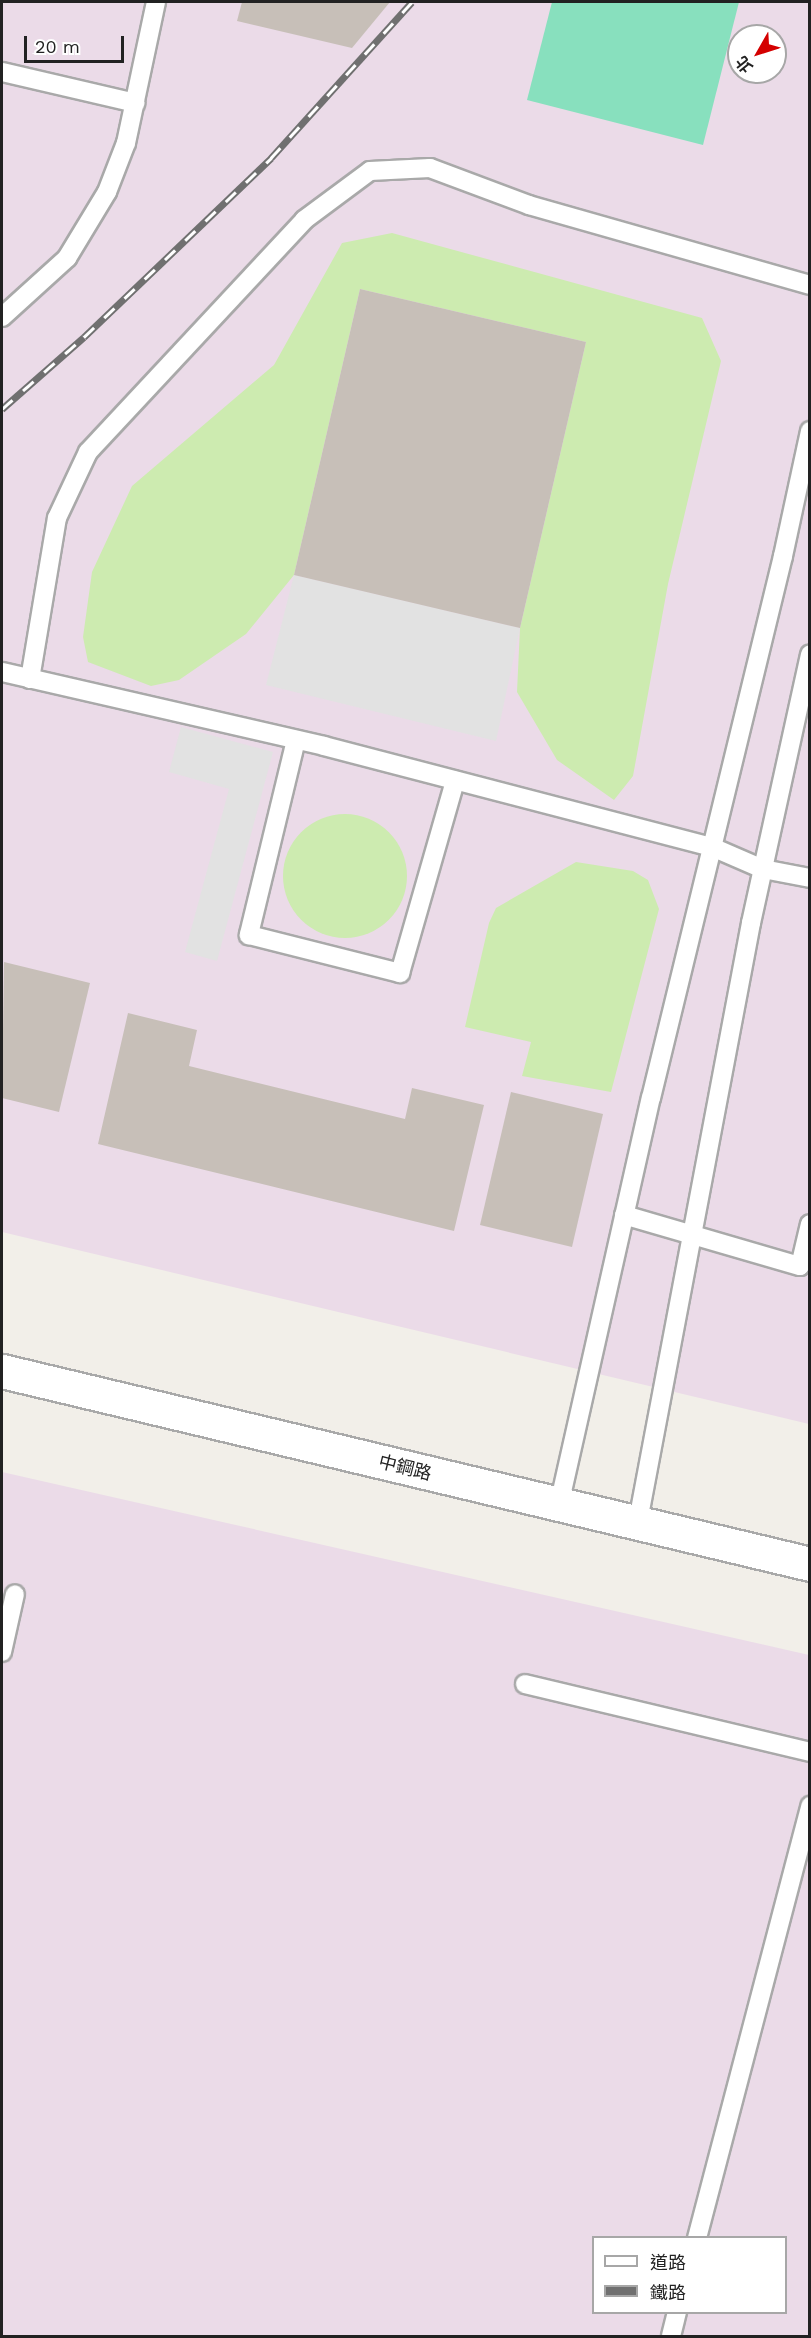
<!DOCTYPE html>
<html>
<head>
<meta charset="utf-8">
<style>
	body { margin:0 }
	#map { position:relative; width:811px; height:2338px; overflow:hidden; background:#f2efe9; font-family:"Work Sans","Noto Sans TC",sans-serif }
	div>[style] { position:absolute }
	.industrial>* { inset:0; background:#ebdbe8 }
	.grass>* { inset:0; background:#cdebb0 }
	.round { border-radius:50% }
	.pitch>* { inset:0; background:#88e0be }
	.parking>* { inset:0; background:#e2e2e2 }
	.building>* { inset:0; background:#c7bfb8 }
	.roads { filter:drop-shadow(2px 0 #a9a9a9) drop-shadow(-2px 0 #a9a9a9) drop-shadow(0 2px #a9a9a9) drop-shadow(0 -2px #a9a9a9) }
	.lane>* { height:18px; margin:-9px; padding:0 9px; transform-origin:9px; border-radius:9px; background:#fff }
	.street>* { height:33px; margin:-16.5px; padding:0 16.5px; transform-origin:16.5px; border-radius:16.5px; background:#fff }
	.rail>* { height:7px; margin-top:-3.5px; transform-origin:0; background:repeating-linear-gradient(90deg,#fff 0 14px,#707070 0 28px); box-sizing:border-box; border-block:2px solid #707070 }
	span { translate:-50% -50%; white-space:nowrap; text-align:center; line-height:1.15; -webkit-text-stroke:5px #fff; paint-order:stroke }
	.street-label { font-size:18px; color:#222 }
	.frame { position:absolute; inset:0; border:3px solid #222; pointer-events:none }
	.legend { position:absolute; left:592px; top:2236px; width:195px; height:78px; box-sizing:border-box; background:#fff; border:2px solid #a7a7a7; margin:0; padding:8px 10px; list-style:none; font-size:18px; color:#222 }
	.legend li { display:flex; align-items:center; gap:12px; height:30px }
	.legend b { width:30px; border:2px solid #a7a7a7 }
	.north { position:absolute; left:727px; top:24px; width:60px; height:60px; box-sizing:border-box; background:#fff; border:2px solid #a7a7a7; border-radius:50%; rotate:231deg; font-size:16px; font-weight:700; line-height:24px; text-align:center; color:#222 }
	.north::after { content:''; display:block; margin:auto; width:21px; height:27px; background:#d40000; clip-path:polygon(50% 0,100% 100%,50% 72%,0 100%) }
	.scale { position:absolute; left:24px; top:36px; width:100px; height:27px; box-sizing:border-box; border:3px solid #222; border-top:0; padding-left:8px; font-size:18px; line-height:21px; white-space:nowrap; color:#222; -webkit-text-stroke:4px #fff; paint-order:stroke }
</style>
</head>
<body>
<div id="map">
	<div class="industrial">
		<i style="clip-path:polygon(evenodd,2px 2px,809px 2px,809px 1424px,2px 1232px,2px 2px,739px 36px,775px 36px,775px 72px,739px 72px,739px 36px)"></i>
		<i style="clip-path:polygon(evenodd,2px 1472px,809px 1655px,809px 2336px,2px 2336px,2px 1472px,594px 2238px,786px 2238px,786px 2312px,594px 2312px,594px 2238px)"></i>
	</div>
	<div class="grass">
		<i style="clip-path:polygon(392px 233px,702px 318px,721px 361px,668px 584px,633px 776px,614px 800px,557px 760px,517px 692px,520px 628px,586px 342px,360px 289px,294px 575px,246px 634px,179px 680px,151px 686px,88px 662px,83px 637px,92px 572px,132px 486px,274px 365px,342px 243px)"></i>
		<i class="round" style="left:283px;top:814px;width:124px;height:124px"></i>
		<i style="clip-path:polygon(576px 862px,633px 871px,648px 880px,659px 909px,611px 1092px,522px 1076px,531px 1042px,465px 1027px,489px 923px,496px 908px)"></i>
	</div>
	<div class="pitch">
		<i style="clip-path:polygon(552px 2px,739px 2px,703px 145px,527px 100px)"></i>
	</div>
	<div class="parking">
		<i style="clip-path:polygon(294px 575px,520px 628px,496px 741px,266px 685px)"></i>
		<i style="clip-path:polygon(181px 727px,273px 752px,217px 961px,185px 952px,229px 789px,169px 772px)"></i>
	</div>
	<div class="building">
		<i style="clip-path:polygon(242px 2px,390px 2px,352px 48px,237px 21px)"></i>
		<i style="clip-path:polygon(360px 289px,586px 342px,520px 628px,294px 575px)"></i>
		<i style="clip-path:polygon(4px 962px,90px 983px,59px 1112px,2px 1098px)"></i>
		<i style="clip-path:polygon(128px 1013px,197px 1030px,189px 1066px,405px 1119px,412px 1088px,484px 1105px,454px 1231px,98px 1144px)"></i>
		<i style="clip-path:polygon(511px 1092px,603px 1114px,572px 1247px,480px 1225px)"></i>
	</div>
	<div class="roads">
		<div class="lane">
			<i style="left:2px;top:72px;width:137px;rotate:13.1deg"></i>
			<i style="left:2px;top:317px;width:88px;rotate:-42.2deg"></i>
			<i style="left:67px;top:258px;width:77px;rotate:-58.8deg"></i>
			<i style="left:107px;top:192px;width:53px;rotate:-68.8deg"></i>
			<i style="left:126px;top:143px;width:144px;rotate:-78deg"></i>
			<i style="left:2px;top:672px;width:330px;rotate:12.9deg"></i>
			<i style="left:324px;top:746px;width:401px;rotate:14.6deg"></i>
			<i style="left:712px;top:847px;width:56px;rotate:23.3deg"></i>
			<i style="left:763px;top:869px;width:48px;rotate:10.8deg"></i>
			<i style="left:30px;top:679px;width:163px;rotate:-80.5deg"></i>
			<i style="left:57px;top:518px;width:73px;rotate:-64.8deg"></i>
			<i style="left:88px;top:452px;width:317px;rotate:-47deg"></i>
			<i style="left:304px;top:220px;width:82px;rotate:-36.6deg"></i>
			<i style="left:370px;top:171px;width:60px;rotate:-2.9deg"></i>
			<i style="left:430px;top:168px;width:106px;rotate:20.5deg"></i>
			<i style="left:529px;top:205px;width:292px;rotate:15.9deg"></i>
			<i style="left:296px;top:740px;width:201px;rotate:103.6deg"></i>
			<i style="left:249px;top:935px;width:156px;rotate:14.1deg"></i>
			<i style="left:400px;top:973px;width:200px;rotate:-74deg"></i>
			<i style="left:624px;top:1215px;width:183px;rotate:16.2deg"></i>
			<i style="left:800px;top:1266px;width:43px;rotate:-76.6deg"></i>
			<i style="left:559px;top:1505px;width:417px;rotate:-77.3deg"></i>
			<i style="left:651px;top:1098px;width:558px;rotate:-76.31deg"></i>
			<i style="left:783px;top:556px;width:128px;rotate:-77.8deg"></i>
			<i style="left:638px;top:1521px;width:609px;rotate:-79.3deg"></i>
			<i style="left:751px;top:923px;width:275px;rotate:-77.6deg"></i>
			<i style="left:2px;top:1652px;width:59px;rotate:-77.4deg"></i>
			<i style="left:525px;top:1684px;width:293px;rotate:13.4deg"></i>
			<i style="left:697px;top:2238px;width:447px;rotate:-75.3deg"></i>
			<i style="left:671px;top:2336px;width:25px;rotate:-76deg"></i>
		</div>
		<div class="street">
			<i style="left:2px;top:1371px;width:831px;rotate:13.43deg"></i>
		</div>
	</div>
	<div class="rail">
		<i style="left:2px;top:409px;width:109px;rotate:-41.3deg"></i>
		<i style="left:84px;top:337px;width:259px;rotate:-43.7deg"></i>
		<i style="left:271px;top:158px;width:210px;rotate:-47.9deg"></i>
	</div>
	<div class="street-label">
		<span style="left:405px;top:1468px;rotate:14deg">中鋼路</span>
	</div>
	<div class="frame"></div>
	<ul class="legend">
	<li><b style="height:8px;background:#fff"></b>道路</li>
	<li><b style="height:8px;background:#707070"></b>鐵路</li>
	</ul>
	<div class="north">北</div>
	<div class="scale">20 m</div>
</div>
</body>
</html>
